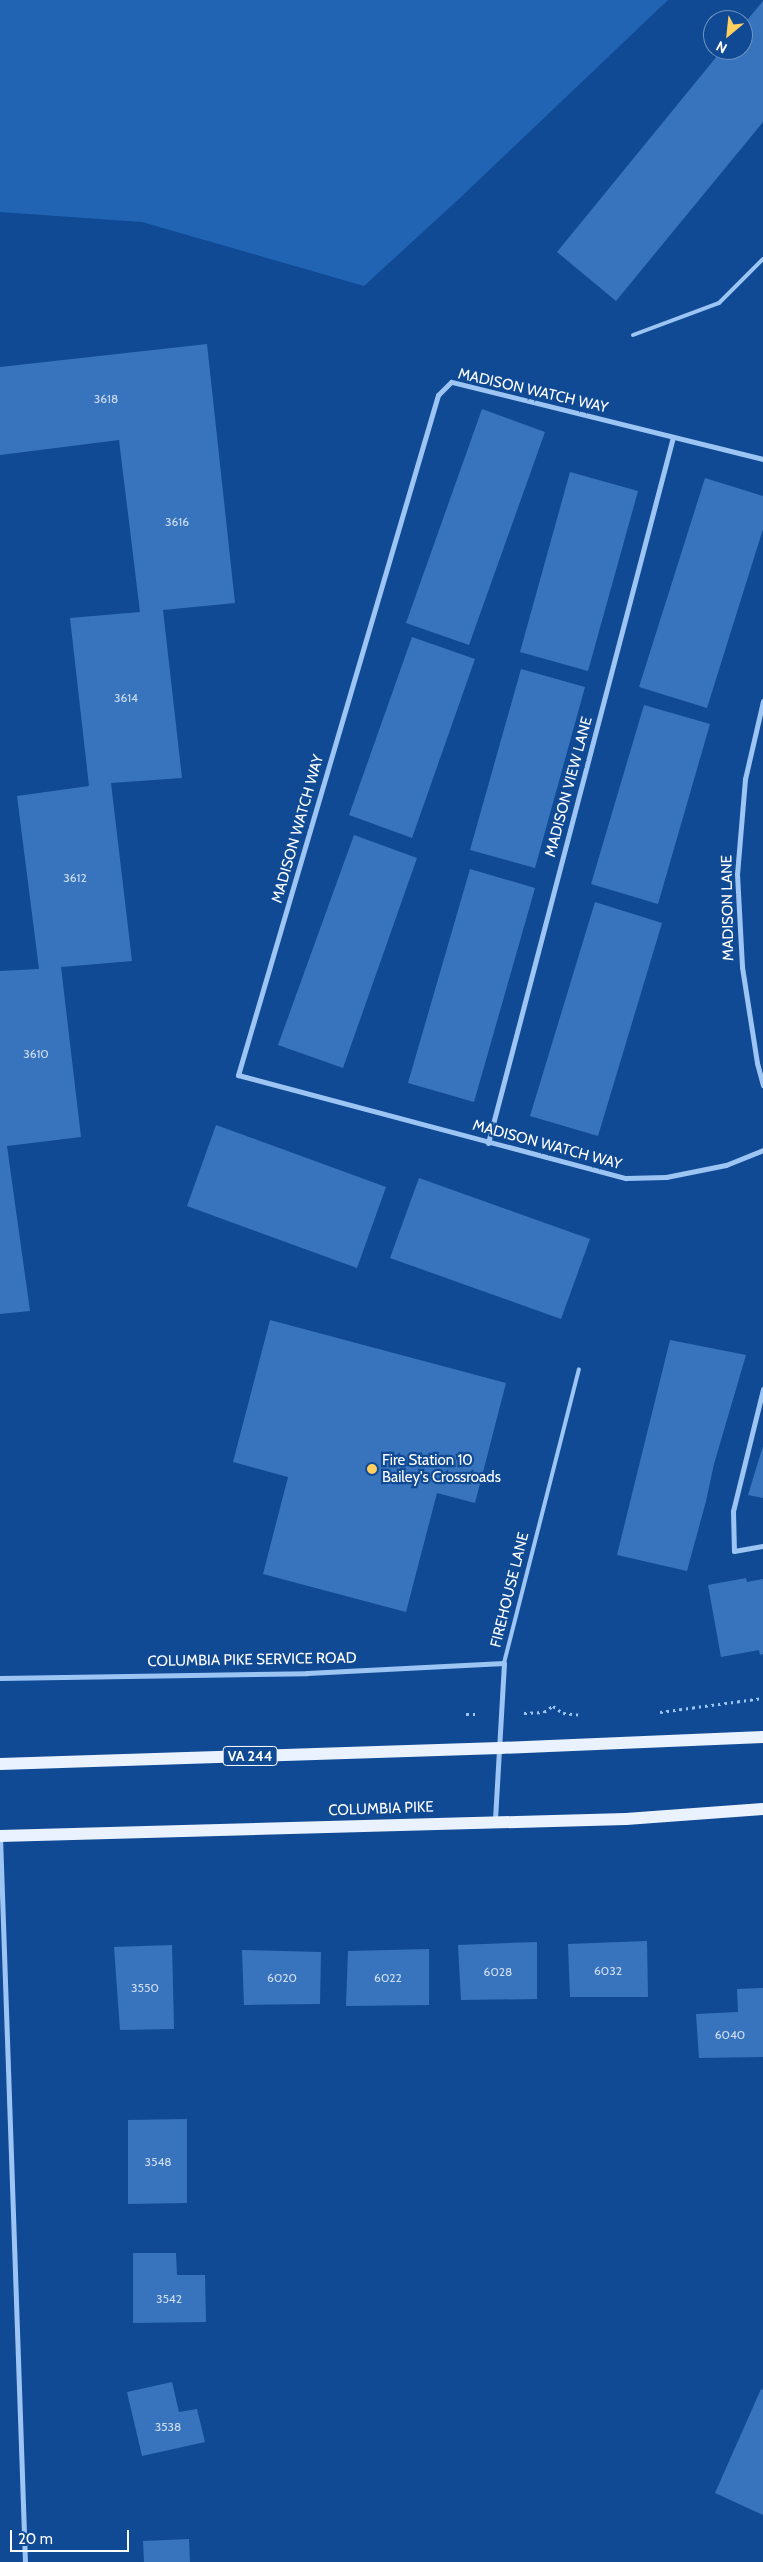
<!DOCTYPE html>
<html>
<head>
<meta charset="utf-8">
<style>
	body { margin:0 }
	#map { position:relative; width:763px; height:2562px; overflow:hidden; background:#104a94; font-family:Cabin,sans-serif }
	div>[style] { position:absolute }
	.green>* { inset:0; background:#2164b4 }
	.building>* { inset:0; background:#3874bd }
	.path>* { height:3px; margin-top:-1.5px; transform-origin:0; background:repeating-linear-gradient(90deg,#9dc5f4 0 2.5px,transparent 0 6.5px) }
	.lane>* { height:4px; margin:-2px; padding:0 2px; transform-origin:2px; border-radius:2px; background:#9dc5f4 }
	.street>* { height:5px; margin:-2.5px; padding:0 2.5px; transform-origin:2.5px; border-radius:2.5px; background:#9dc5f4 }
	.primary>* { height:12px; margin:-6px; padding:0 6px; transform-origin:6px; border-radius:6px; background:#eaf2ff }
	.dots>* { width:14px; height:14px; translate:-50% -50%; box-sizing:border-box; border:2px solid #104a94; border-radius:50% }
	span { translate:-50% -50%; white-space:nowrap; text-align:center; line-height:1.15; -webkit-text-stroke:4.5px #104a94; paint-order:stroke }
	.number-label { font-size:12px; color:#cddcee }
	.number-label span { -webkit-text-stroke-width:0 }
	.shield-label span { padding:1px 4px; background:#104a94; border:1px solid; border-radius:4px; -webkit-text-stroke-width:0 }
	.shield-label { font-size:14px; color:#fff; font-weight:700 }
	.street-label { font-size:15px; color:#fff }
	.poi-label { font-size:15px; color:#fff }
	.left { translate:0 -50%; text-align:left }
	.north { position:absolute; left:703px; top:10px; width:50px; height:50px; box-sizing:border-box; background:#104a94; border:1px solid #7092bf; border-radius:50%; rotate:208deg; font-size:14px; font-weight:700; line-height:20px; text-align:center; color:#fff }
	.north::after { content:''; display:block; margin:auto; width:18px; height:22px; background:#ffd060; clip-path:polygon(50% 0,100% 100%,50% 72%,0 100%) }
	.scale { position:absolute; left:10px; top:2530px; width:119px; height:22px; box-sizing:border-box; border:2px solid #fff; border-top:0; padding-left:6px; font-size:15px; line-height:18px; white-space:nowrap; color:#fff; -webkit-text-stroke:4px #104a94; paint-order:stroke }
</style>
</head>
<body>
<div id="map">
	<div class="green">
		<i style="clip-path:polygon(0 0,668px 0,461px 197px,364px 286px,142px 222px,0 212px)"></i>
	</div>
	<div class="building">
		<i style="clip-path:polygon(763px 1px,763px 122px,616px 301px,557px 252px,722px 50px,743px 50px,743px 25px)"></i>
		<i style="clip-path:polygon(207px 344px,235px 603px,163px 610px,182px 778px,111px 783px,132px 961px,61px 967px,81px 1137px,7px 1146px,30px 1311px,0 1314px,0 971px,39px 969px,17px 796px,89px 786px,70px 618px,140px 612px,119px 440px,0 455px,0 367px)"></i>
		<i style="clip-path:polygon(482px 409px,545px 432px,469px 645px,406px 623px)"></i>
		<i style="clip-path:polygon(570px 472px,638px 491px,588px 671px,520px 652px)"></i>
		<i style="clip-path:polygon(705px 478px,763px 496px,763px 529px,707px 708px,639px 687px)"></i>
		<i style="clip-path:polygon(412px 637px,475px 659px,412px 838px,349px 815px)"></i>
		<i style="clip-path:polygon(521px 669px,585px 687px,535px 868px,470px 850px)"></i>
		<i style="clip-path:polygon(644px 705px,710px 724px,658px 904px,591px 884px)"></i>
		<i style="clip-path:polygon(354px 835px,417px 858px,343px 1068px,278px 1045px)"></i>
		<i style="clip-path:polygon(470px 869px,535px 888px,474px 1102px,408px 1083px)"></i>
		<i style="clip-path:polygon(595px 902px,662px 923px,598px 1136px,530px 1116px)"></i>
		<i style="clip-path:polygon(216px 1125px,386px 1187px,357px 1268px,187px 1206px)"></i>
		<i style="clip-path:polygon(419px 1178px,590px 1239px,561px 1319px,390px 1258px)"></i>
		<i style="clip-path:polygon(270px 1320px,506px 1383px,475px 1503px,437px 1493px,406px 1612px,263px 1574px,288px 1477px,233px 1462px)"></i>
		<i style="clip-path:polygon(670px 1340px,746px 1355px,714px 1464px,706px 1501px,687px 1571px,617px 1555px)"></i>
		<i style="clip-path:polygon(763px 1446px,763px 1498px,748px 1495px)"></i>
		<i style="clip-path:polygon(746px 1578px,747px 1582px,763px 1579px,763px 1654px,760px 1655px,759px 1650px,721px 1657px,708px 1585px)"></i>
		<i style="clip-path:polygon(647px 1941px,648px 1997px,570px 1997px,568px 1944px)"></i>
		<i style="clip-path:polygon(537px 1942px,537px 1999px,461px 2000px,458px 1945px)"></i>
		<i style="clip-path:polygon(172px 1945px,174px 2029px,120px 2030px,114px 1947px)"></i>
		<i style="clip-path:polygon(429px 1949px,429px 2005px,346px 2006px,348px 1951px)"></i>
		<i style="clip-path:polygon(242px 1950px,321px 1952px,320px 2004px,244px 2005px)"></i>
		<i style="clip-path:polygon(763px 1988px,763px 2057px,699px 2058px,696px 2014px,738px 2012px,737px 1989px)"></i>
		<i style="clip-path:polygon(187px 2119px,187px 2203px,128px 2204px,128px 2120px)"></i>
		<i style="clip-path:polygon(133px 2253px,176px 2253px,177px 2275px,205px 2275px,206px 2322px,133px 2323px)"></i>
		<i style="clip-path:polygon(172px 2382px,179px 2412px,197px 2409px,205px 2442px,142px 2456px,127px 2392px)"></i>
		<i style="clip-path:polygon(761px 2389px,763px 2390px,763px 2515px,715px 2493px)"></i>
		<i style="clip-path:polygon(189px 2539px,190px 2562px,144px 2562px,143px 2541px)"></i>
	</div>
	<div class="path">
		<i style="left:660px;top:1712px;width:104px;rotate:-7.7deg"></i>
		<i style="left:524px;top:1713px;width:20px;rotate:-3deg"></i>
		<i style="left:544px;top:1712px;width:11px;rotate:-34deg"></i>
		<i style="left:553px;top:1706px;width:12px;rotate:35deg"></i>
		<i style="left:563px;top:1713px;width:18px;rotate:6deg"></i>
		<i style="left:466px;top:1714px;width:12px"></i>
	</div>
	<div class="lane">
		<i style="left:633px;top:335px;width:92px;rotate:-20.4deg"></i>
		<i style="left:719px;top:303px;width:62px;rotate:-45deg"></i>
		<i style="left:504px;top:1663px;width:303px;rotate:-75.7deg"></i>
	</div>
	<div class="street">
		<i style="left:763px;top:459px;width:321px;rotate:-166.1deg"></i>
		<i style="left:451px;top:382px;width:18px;rotate:135deg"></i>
		<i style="left:438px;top:395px;width:709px;rotate:106.39deg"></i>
		<i style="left:238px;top:1075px;width:401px;rotate:14.9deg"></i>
		<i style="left:626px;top:1178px;width:40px;rotate:-1.4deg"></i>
		<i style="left:666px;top:1177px;width:61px;rotate:-11.3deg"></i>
		<i style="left:726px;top:1165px;width:40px;rotate:-22deg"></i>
		<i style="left:763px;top:701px;width:80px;rotate:103deg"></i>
		<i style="left:745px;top:779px;width:95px;rotate:94.8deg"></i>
		<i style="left:737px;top:874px;width:93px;rotate:86.9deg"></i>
		<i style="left:742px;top:967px;width:97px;rotate:81.1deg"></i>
		<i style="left:757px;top:1063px;width:23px;rotate:75deg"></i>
		<i style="left:488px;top:1143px;width:730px;rotate:-75.32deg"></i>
		<i style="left:763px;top:1389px;width:126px;rotate:103.8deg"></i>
		<i style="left:733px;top:1511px;width:40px;rotate:88.6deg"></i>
		<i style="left:734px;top:1551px;width:29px;rotate:-10deg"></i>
		<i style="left:0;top:1678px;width:307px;rotate:-0.9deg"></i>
		<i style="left:307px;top:1673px;width:197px;rotate:-2.9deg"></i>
		<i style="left:504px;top:1663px;width:158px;rotate:93.3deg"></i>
		<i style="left:0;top:1836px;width:726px;rotate:88.03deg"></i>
	</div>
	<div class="primary">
		<i style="left:0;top:1764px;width:500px;rotate:-1.83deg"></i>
		<i style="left:500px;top:1748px;width:263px;rotate:-2.4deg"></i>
		<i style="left:0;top:1836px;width:626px;rotate:-1.56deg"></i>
		<i style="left:626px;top:1819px;width:137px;rotate:-4.2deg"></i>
	</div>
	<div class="dots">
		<i style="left:372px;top:1469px;background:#ffd060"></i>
	</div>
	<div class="number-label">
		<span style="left:106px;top:399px">3618</span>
		<span style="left:177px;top:522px">3616</span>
		<span style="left:126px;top:698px">3614</span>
		<span style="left:75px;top:878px">3612</span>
		<span style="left:36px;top:1054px">3610</span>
		<span style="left:608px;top:1971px">6032</span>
		<span style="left:498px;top:1972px">6028</span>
		<span style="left:282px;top:1978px">6020</span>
		<span style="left:388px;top:1978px">6022</span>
		<span style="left:145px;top:1988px">3550</span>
		<span style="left:730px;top:2035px">6040</span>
		<span style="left:158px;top:2162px">3548</span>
		<span style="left:169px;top:2299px">3542</span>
		<span style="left:168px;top:2427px">3538</span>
	</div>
	<div class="shield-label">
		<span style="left:250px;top:1756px">VA 244</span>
	</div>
	<div class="street-label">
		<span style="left:533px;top:391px;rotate:13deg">MADISON WATCH WAY</span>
		<span style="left:569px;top:787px;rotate:-75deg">MADISON VIEW LANE</span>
		<span style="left:298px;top:829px;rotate:-74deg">MADISON WATCH WAY</span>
		<span style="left:728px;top:908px;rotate:-91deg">MADISON LANE</span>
		<span style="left:547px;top:1145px;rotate:15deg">MADISON WATCH WAY</span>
		<span style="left:510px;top:1590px;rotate:-76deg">FIREHOUSE LANE</span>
		<span style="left:252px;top:1660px;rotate:-1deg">COLUMBIA PIKE SERVICE ROAD</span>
		<span style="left:381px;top:1809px;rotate:-2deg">COLUMBIA PIKE</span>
	</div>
	<div class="poi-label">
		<span class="left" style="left:382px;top:1469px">Fire Station 10<br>Bailey's Crossroads</span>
	</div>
	<div class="north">N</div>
	<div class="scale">20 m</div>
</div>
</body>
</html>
